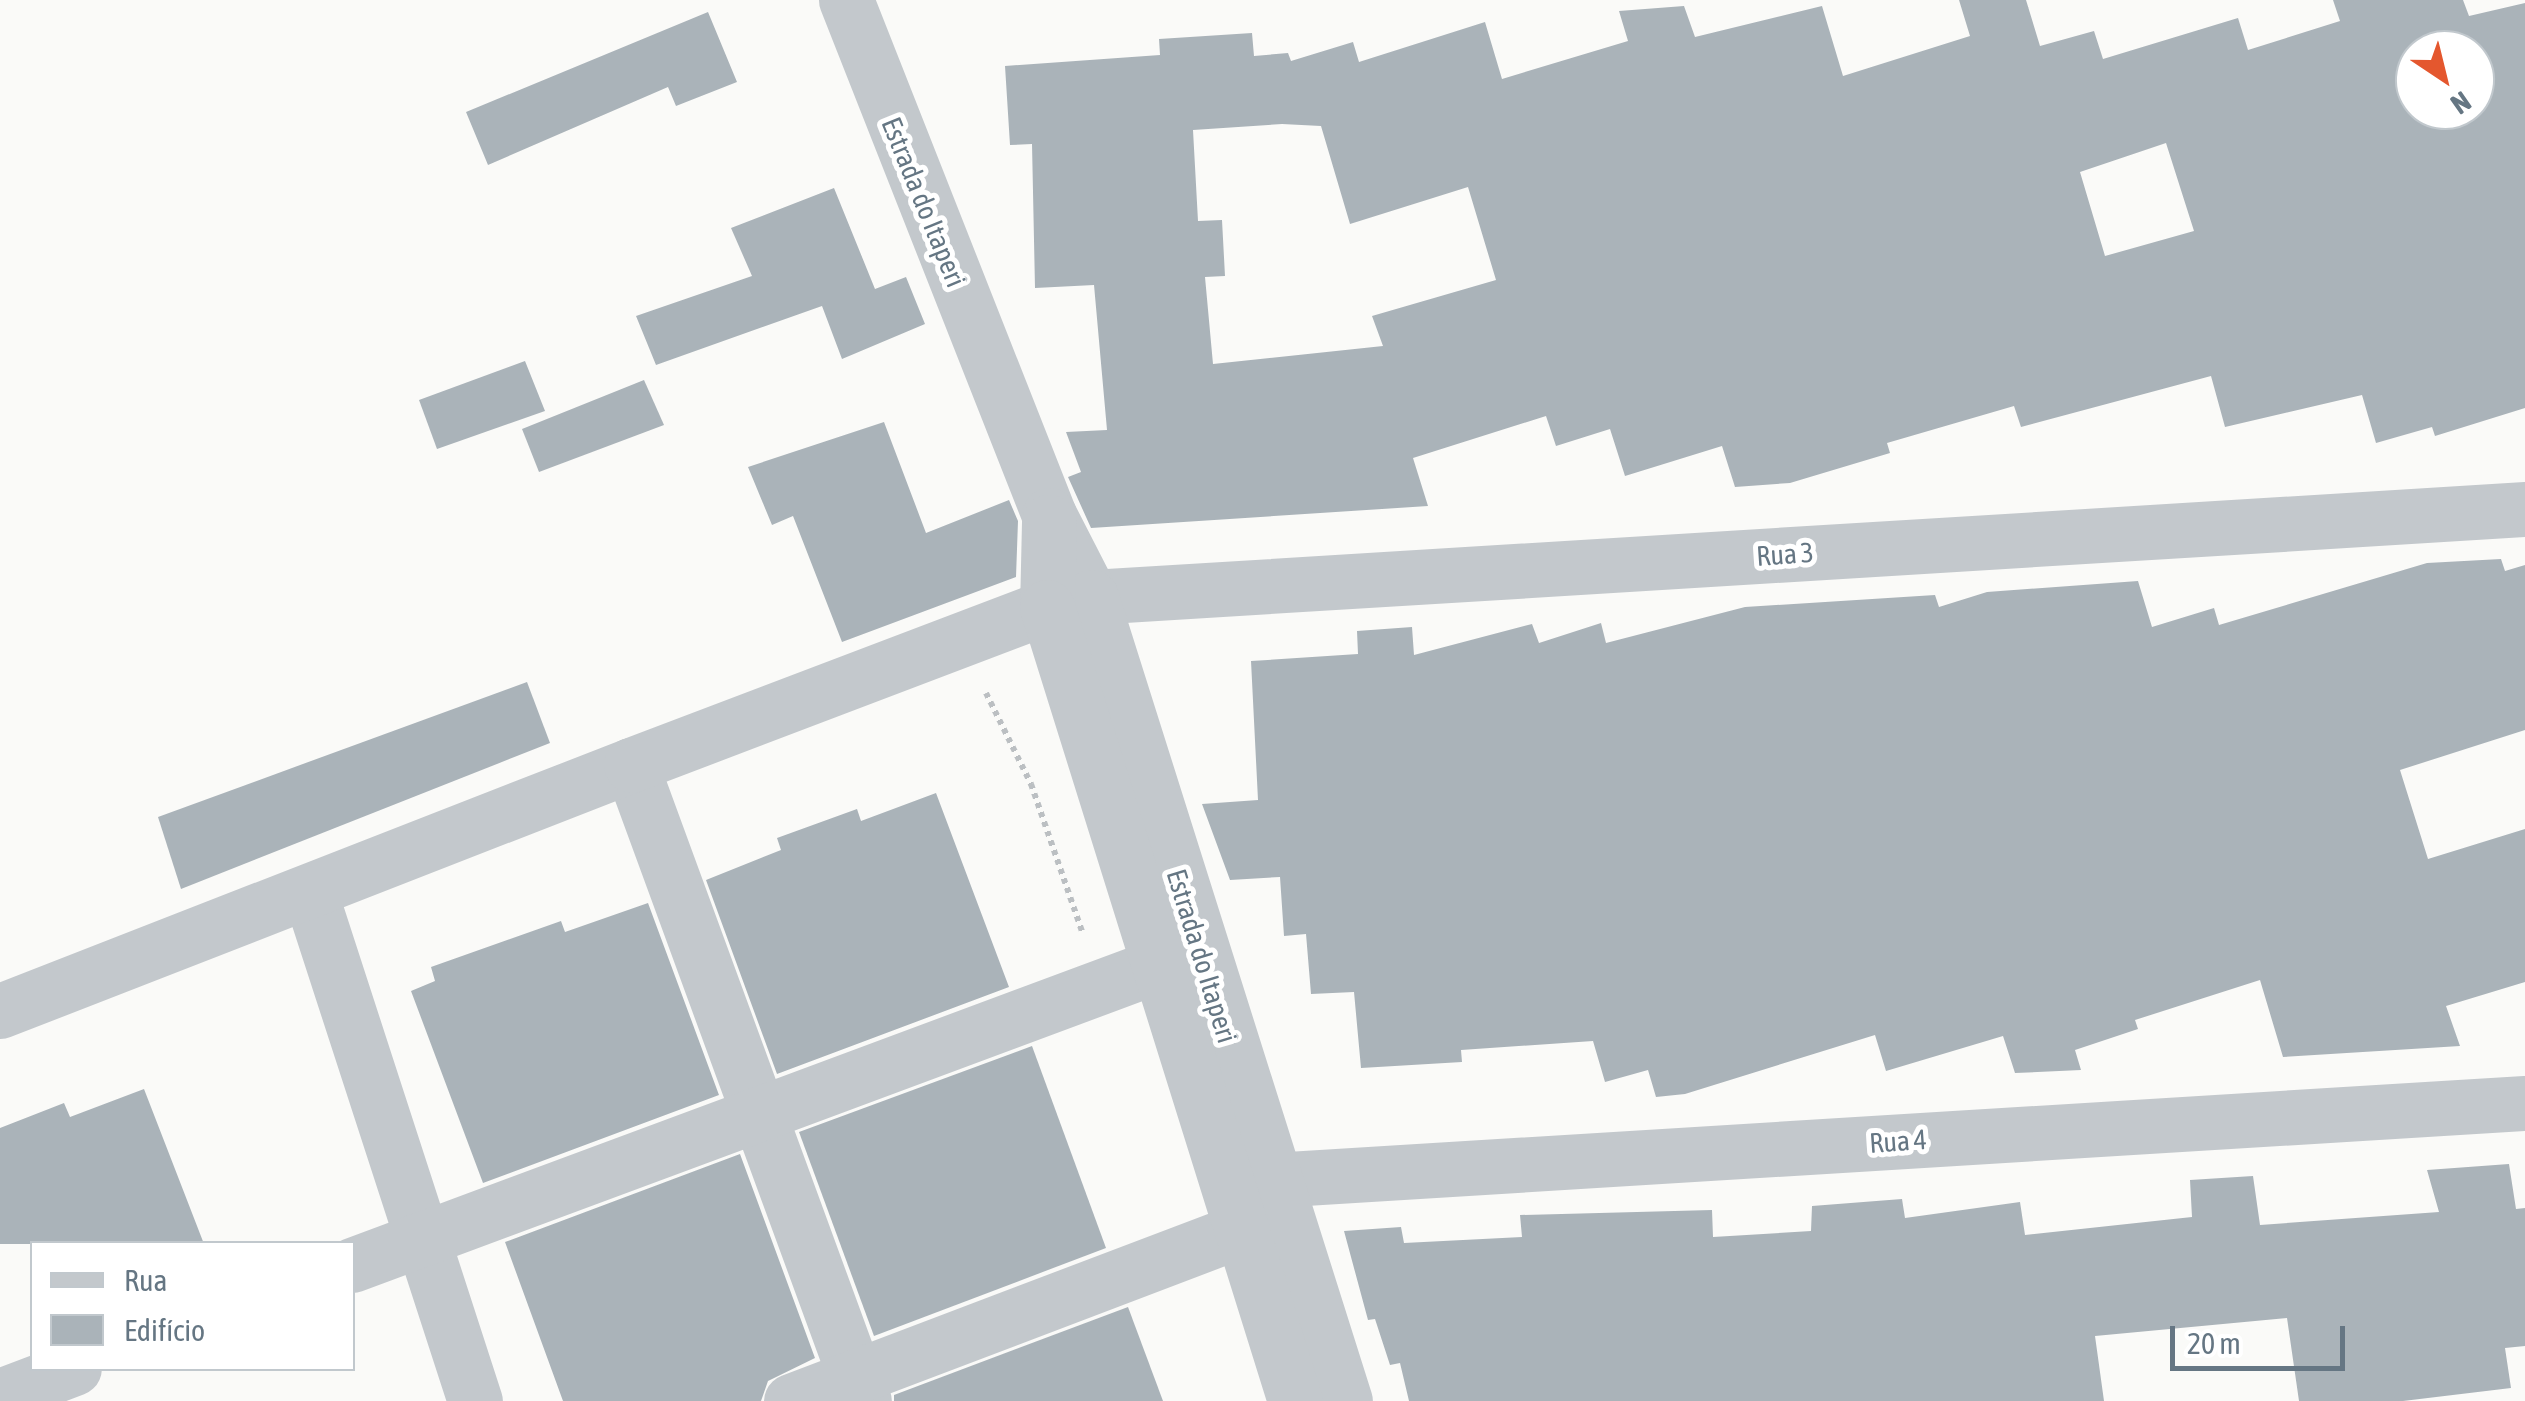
<!DOCTYPE html>
<html>
<head>
<meta charset="utf-8">
<style>
	body { margin:0 }
	#map { position:relative; width:2525px; height:1401px; overflow:hidden; background:#fafaf8; font-family:"Asap Condensed",sans-serif }
	div>[style] { position:absolute }
	.building>* { inset:0; background:#aab3b9 }
	.path>* { height:6px; margin-top:-3px; transform-origin:0; background:repeating-linear-gradient(90deg,#bbbfc2 0 5px,transparent 0 10px) }
	.minor>* { height:55px; margin:-27.5px; padding:0 27.5px; transform-origin:27.5px; border-radius:27.5px; background:#c3c8cc }
	.tertiary>* { height:55px; margin:-27.5px; padding:0 27.5px; transform-origin:27.5px; border-radius:27.5px; background:#c3c8cc }
	span { translate:-50% -50%; white-space:nowrap; text-align:center; line-height:1.15; -webkit-text-stroke:10px #fff; paint-order:stroke }
	.street-label { font-size:28px; color:#657683 }
	.legend { position:absolute; left:30px; top:1241px; width:325px; height:130px; box-sizing:border-box; background:#fff; border:2px solid #c1c8cd; margin:0; padding:12px 18px; list-style:none; font-size:30px; color:#657683 }
	.legend li { display:flex; align-items:center; gap:20px; height:50px }
	.legend b { width:50px; border:2px solid #c1c8cd }
	.north { position:absolute; left:2395px; top:30px; width:100px; height:100px; box-sizing:border-box; background:#fff; border:2px solid #c1c8cd; border-radius:50%; rotate:145deg; font-size:28px; font-weight:700; line-height:40px; text-align:center; color:#657683 }
	.north::after { content:''; display:block; margin:auto; width:35px; height:45px; background:#e4572e; clip-path:polygon(50% 0,100% 100%,50% 72%,0 100%) }
	.scale { position:absolute; left:2170px; top:1326px; width:175px; height:45px; box-sizing:border-box; border:5px solid #657683; border-top:0; padding-left:12px; font-size:30px; line-height:35px; white-space:nowrap; color:#657683; -webkit-text-stroke:8px #fff; paint-order:stroke }
</style>
</head>
<body>
<div id="map">
	<div class="building">
		<i style="clip-path:polygon(evenodd,1959px 0,2026px 0,2040px 46px,2094px 31px,2103px 59px,2238px 18px,2248px 50px,2340px 21px,2333px 0,2463px 0,2469px 16px,2525px 3px,2525px 408px,2435px 436px,2432px 427px,2376px 443px,2362px 395px,2225px 427px,2211px 376px,2021px 427px,2014px 406px,1887px 443px,1890px 453px,1790px 483px,1735px 487px,1722px 446px,1625px 476px,1610px 429px,1556px 446px,1546px 416px,1413px 458px,1428px 506px,1091px 528px,1068px 477px,1081px 472px,1066px 432px,1107px 430px,1094px 285px,1035px 288px,1032px 144px,1010px 145px,1005px 66px,1160px 55px,1159px 39px,1252px 33px,1254px 56px,1288px 53px,1291px 61px,1353px 42px,1359px 62px,1485px 22px,1502px 79px,1628px 41px,1619px 11px,1684px 6px,1695px 37px,1822px 6px,1843px 76px,1970px 36px,1959px 0,2415px 50px,2475px 50px,2475px 110px,2415px 110px,2415px 50px,1959px 0,1282px 124px,1321px 126px,1350px 224px,1468px 187px,1496px 280px,1372px 316px,1383px 346px,1213px 364px,1205px 277px,1225px 276px,1222px 220px,1198px 221px,1193px 130px,1282px 124px,1959px 0,2166px 143px,2194px 231px,2105px 256px,2080px 172px,2166px 143px)"></i>
		<i style="clip-path:polygon(708px 12px,737px 82px,676px 106px,668px 87px,488px 165px,466px 112px)"></i>
		<i style="clip-path:polygon(834px 188px,875px 289px,906px 277px,925px 324px,842px 359px,822px 306px,656px 365px,636px 316px,752px 276px,731px 228px)"></i>
		<i style="clip-path:polygon(525px 361px,545px 411px,437px 449px,419px 400px)"></i>
		<i style="clip-path:polygon(644px 380px,664px 425px,539px 472px,522px 429px)"></i>
		<i style="clip-path:polygon(884px 422px,926px 533px,1009px 500px,1018px 521px,1016px 577px,842px 642px,793px 516px,772px 525px,748px 467px)"></i>
		<i style="clip-path:polygon(2501px 559px,2505px 571px,2525px 565px,2525px 730px,2400px 770px,2428px 859px,2525px 829px,2525px 982px,2446px 1006px,2460px 1046px,2283px 1057px,2260px 980px,2135px 1020px,2138px 1029px,2075px 1050px,2081px 1070px,2015px 1073px,2003px 1036px,1886px 1071px,1875px 1035px,1685px 1094px,1656px 1097px,1648px 1070px,1605px 1082px,1593px 1041px,1461px 1050px,1462px 1062px,1361px 1068px,1354px 992px,1311px 994px,1306px 934px,1284px 936px,1280px 877px,1230px 880px,1202px 804px,1258px 800px,1251px 661px,1358px 654px,1357px 631px,1412px 627px,1414px 655px,1532px 624px,1539px 643px,1601px 623px,1606px 643px,1745px 607px,1935px 595px,1939px 607px,1987px 592px,2138px 581px,2152px 627px,2214px 608px,2219px 625px,2427px 563px)"></i>
		<i style="clip-path:polygon(527px 682px,550px 743px,181px 889px,158px 817px)"></i>
		<i style="clip-path:polygon(936px 793px,1009px 987px,777px 1074px,706px 880px,781px 850px,777px 838px,857px 809px,861px 821px)"></i>
		<i style="clip-path:polygon(648px 903px,719px 1095px,483px 1183px,411px 991px,435px 981px,431px 967px,561px 921px,565px 932px)"></i>
		<i style="clip-path:polygon(1032px 1046px,1106px 1248px,874px 1336px,799px 1132px)"></i>
		<i style="clip-path:polygon(144px 1089px,204px 1244px,0 1244px,0 1128px,64px 1103px,70px 1117px)"></i>
		<i style="clip-path:polygon(740px 1154px,815px 1358px,768px 1381px,761px 1401px,563px 1401px,505px 1242px)"></i>
		<i style="clip-path:polygon(2509px 1164px,2516px 1209px,2525px 1208px,2525px 1346px,2505px 1348px,2511px 1388px,2403px 1401px,2299px 1401px,2287px 1318px,2095px 1336px,2104px 1401px,1409px 1401px,1400px 1363px,1390px 1365px,1375px 1319px,1368px 1320px,1344px 1231px,1401px 1227px,1404px 1243px,1522px 1237px,1520px 1215px,1712px 1210px,1713px 1237px,1811px 1231px,1812px 1206px,1902px 1199px,1905px 1218px,2020px 1202px,2025px 1235px,2192px 1217px,2190px 1180px,2253px 1176px,2260px 1225px,2439px 1212px,2427px 1170px)"></i>
		<i style="clip-path:polygon(1128px 1307px,1163px 1401px,894px 1401px,894px 1395px)"></i>
	</div>
	<div class="path">
		<i style="left:986px;top:693px;width:102px;rotate:63.7deg"></i>
		<i style="left:1031px;top:784px;width:156px;rotate:70.9deg"></i>
	</div>
	<div class="minor">
		<i style="left:631px;top:765px;width:677px;rotate:69.88deg"></i>
		<i style="left:310px;top:893px;width:534px;rotate:72.01deg"></i>
		<i style="left:0;top:1011px;width:677px;rotate:-21.3deg"></i>
		<i style="left:631px;top:765px;width:445px;rotate:-20.8deg"></i>
		<i style="left:1047px;top:607px;width:45px;rotate:-12.8deg"></i>
		<i style="left:1091px;top:597px;width:1437px;rotate:-3.51deg"></i>
		<i style="left:1272px;top:1180px;width:1255px;rotate:-3.52deg"></i>
		<i style="left:352px;top:1265px;width:861px;rotate:-20.39deg"></i>
		<i style="left:0;top:1396px;width:79px;rotate:-20.7deg"></i>
		<i style="left:791px;top:1401px;width:482px;rotate:-20.8deg"></i>
	</div>
	<div class="tertiary">
		<i style="left:846px;top:0;width:554px;rotate:68.49deg"></i>
		<i style="left:1049px;top:515px;width:92px;rotate:62.9deg"></i>
		<i style="left:1091px;top:597px;width:843px;rotate:72.47deg"></i>
		<i style="left:1049px;top:522px;width:85px;rotate:91.3deg"></i>
		<i style="left:1047px;top:607px;width:832px;rotate:72.65deg"></i>
	</div>
	<div class="street-label">
		<span style="left:924px;top:202px;rotate:68deg">Estrada do Itaperi</span>
		<span style="left:1785px;top:554px;rotate:-4deg">Rua 3</span>
		<span style="left:1202px;top:956px;rotate:73deg">Estrada do Itaperi</span>
		<span style="left:1898px;top:1141px;rotate:-4deg">Rua 4</span>
	</div>
	<ul class="legend">
	<li><b style="height:12px;background:#c3c8cc"></b>Rua</li>
	<li><b style="height:28px;background:#aab3b9"></b>Edifício</li>
	</ul>
	<div class="north">N</div>
	<div class="scale">20 m</div>
</div>
</body>
</html>
